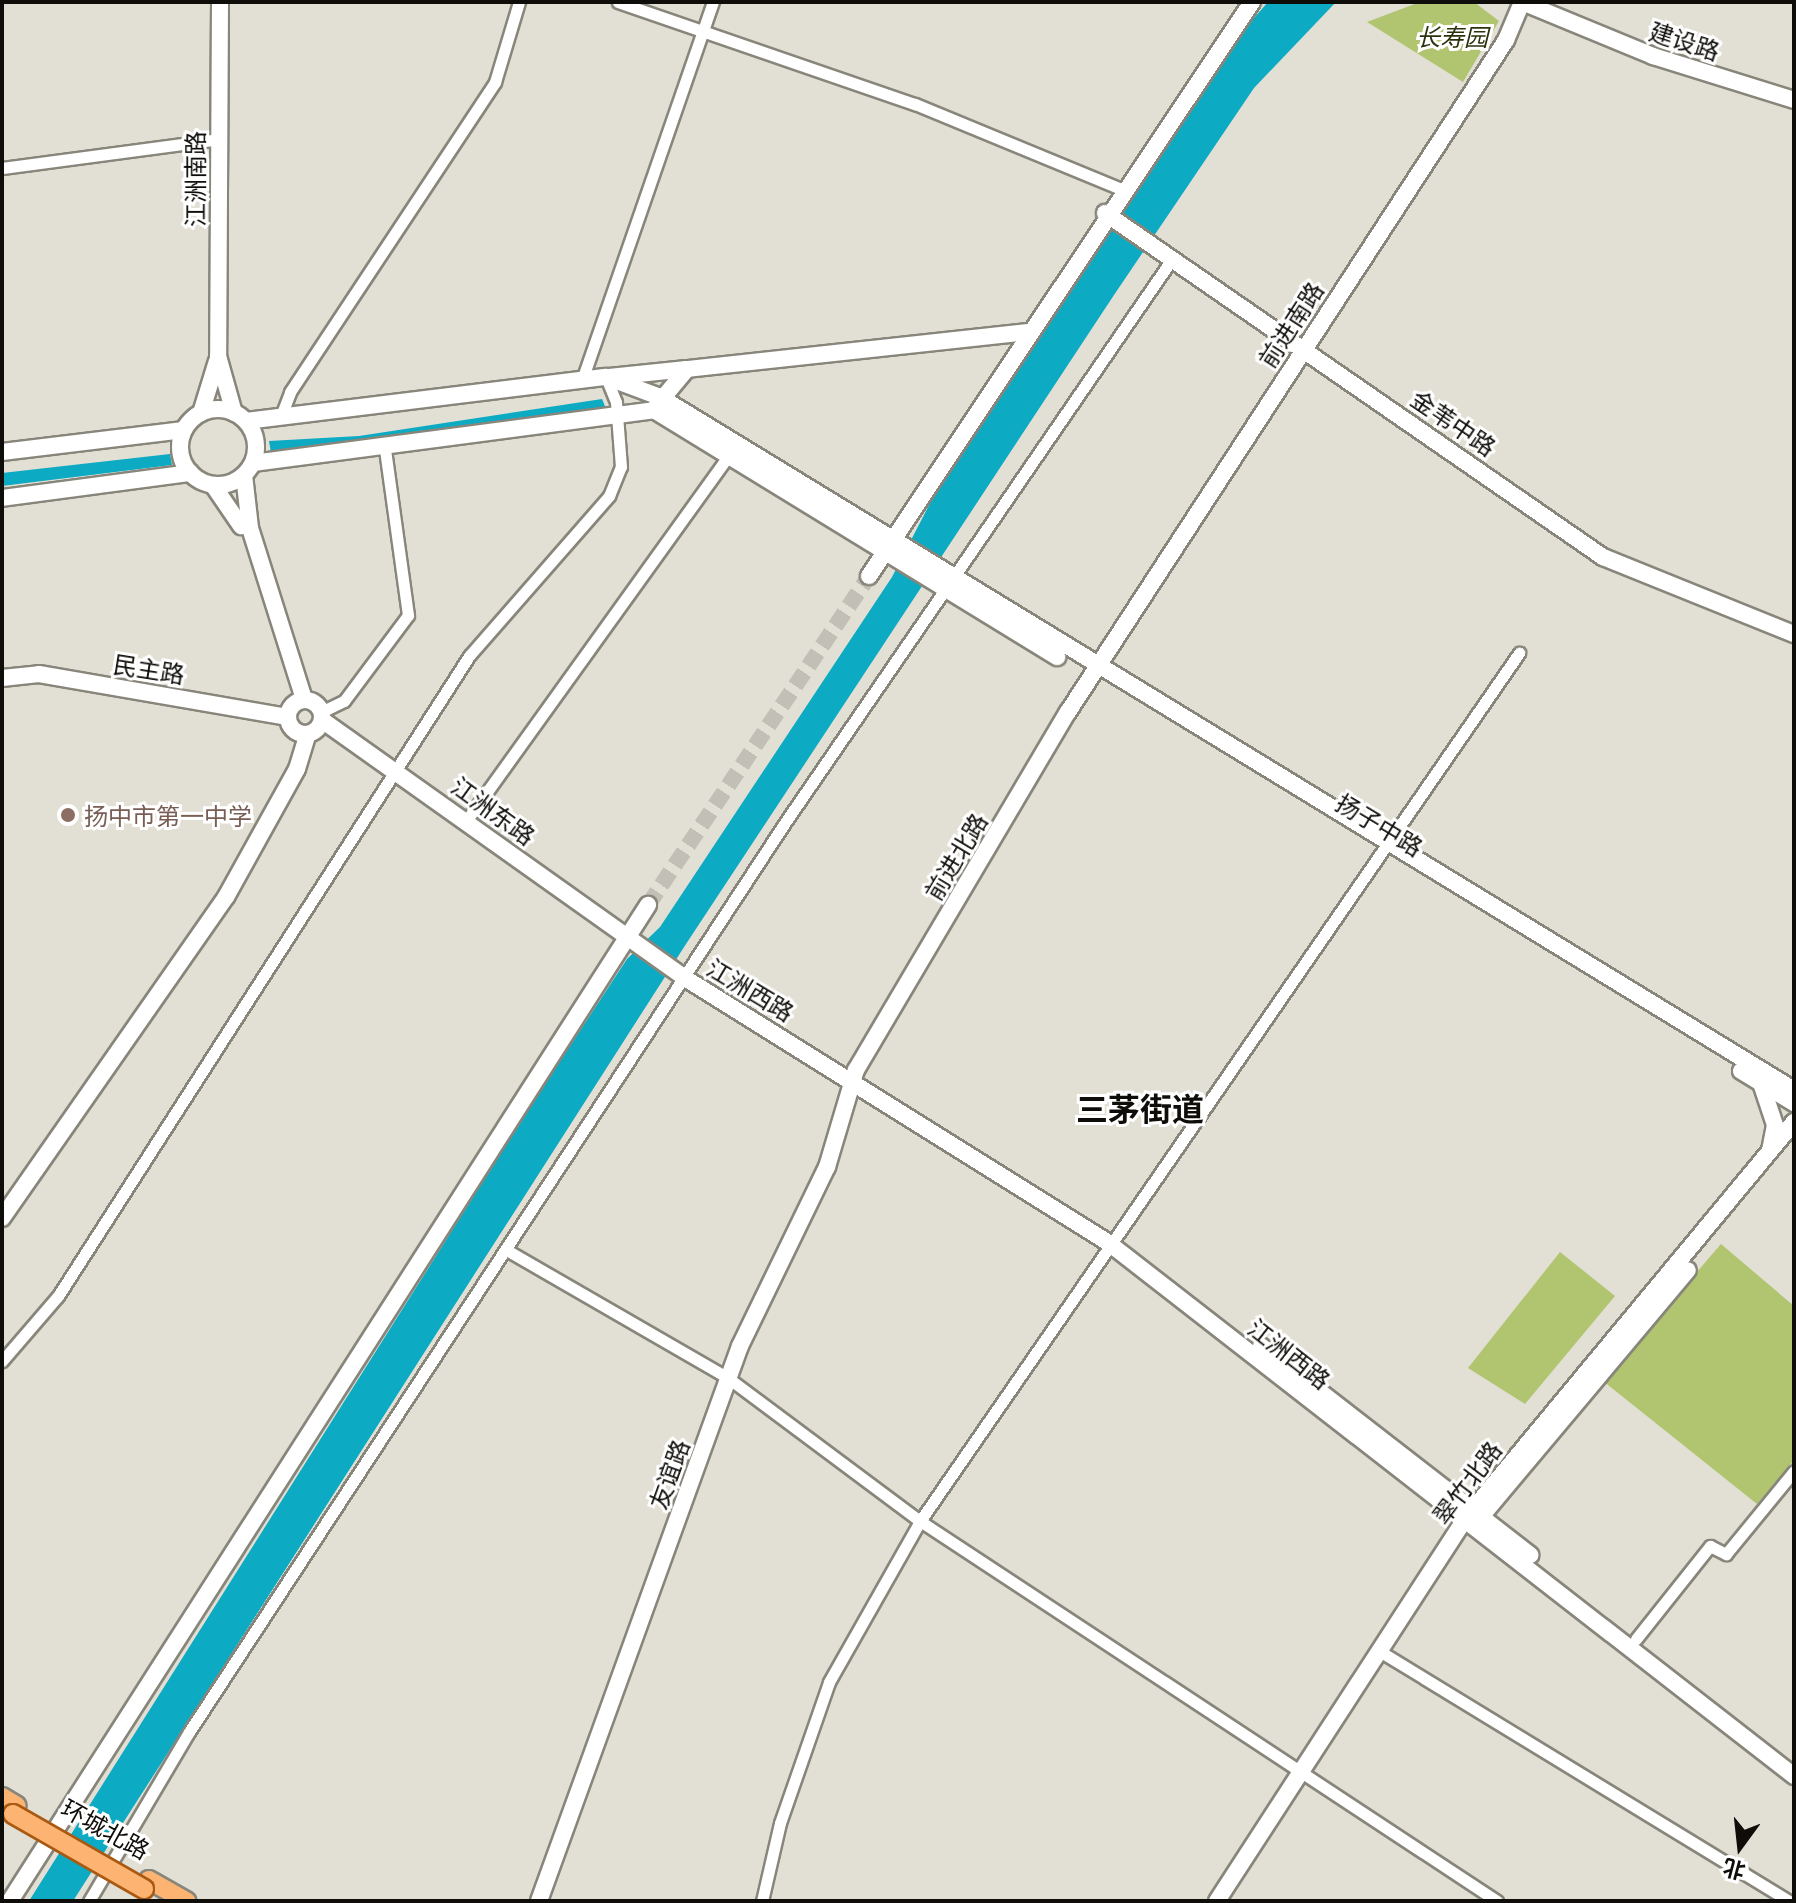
<!DOCTYPE html>
<html>
<head>
<meta charset="utf-8">
<style>
	body { margin:0 }
	#map { position:relative; width:1796px; height:1903px; overflow:hidden; background:#e2dfd4; font-family:Literata,"Noto Sans SC",serif }
	div>[style] { position:absolute }
	.green>* { inset:0; background:#b1c570 }
	.water>* { inset:0; background:#0caac3 }
	.secondary-tunnel>* { height:16px; margin-top:-8px; transform-origin:0; background:repeating-linear-gradient(90deg,#c2c0b6 0 16px,transparent 0 24px) }
	.roads { filter:drop-shadow(2px 0 #88867b) drop-shadow(-2px 0 #88867b) drop-shadow(0 2px #88867b) drop-shadow(0 -2px #88867b) }
	.street>* { height:11px; margin:-5.5px; padding:0 5.5px; transform-origin:5.5px; border-radius:5.5px; background:#fff }
	.secondary>* { height:16px; margin:-8px; padding:0 8px; transform-origin:8px; border-radius:8px; background:#fff }
	.secondary>.ring { margin:-8px; padding:0; box-sizing:content-box; background:none; border:16px solid #fff; border-radius:50% }
	.primary>* { height:18px; margin:-9px; padding:0 9px; transform-origin:9px; border-radius:9px; background:#fdb473 }
	.bridges { filter:drop-shadow(2px 0 #a95911) drop-shadow(-2px 0 #a95911) drop-shadow(0 2px #a95911) drop-shadow(0 -2px #a95911) }
	.primary-bridge>* { height:18px; margin:-9px; padding:0 9px; transform-origin:9px; border-radius:9px; background:#fdb473 }
	.dots>* { width:22px; height:22px; translate:-50% -50%; box-sizing:border-box; border:4px solid #fff; border-radius:50% }
	span { translate:-50% -50%; white-space:nowrap; text-align:center; line-height:1.15; -webkit-text-stroke:6px #fff; paint-order:stroke }
	.park-label { font-size:24px; color:#2b330d; font-style:italic }
	.street-label { font-size:24px; color:#0e0d09 }
	.education-label { font-size:24px; color:#785e54 }
	.left { translate:0 -50%; text-align:left }
	.district-label { font-size:32px; color:#0e0d09; font-weight:700 }
	.frame { position:absolute; inset:0; border:4px solid #0e0d09; pointer-events:none }
	.north { position:absolute; left:1700px; top:1807px; width:80px; height:80px; -webkit-text-stroke:6px #fff; paint-order:stroke; rotate:195deg; font-size:22px; font-weight:700; line-height:32px; text-align:center; color:#0e0d09 }
	.north::after { content:''; display:block; margin:auto; width:28px; height:36px; background:#0e0d09; clip-path:polygon(50% 0,100% 100%,50% 72%,0 100%) }
</style>
</head>
<body>
<div id="map">
	<div class="green">
		<i style="clip-path:polygon(1420px 2px,1474px 2px,1499px 21px,1463px 82px,1367px 22px)"></i>
		<i style="clip-path:polygon(1721px 1244px,1794px 1306px,1794px 1460px,1757px 1504px,1603px 1381px)"></i>
		<i style="clip-path:polygon(1560px 1252px,1615px 1296px,1525px 1404px,1468px 1368px)"></i>
	</div>
	<div class="water">
		<i style="clip-path:polygon(1268px 2px,1336px 2px,1254px 88px,1114px 295px,686px 944px,73px 1901px,29px 1901px,530px 1107px,627px 959px,660px 927px,892px 577px,942px 480px,1233px 42px)"></i>
		<i style="clip-path:polygon(602px 399px,607px 411px,271px 453px,269px 441px,359px 436px)"></i>
		<i style="clip-path:polygon(170px 454px,172px 465px,2px 486px,2px 473px)"></i>
	</div>
	<div class="secondary-tunnel">
		<i style="left:648px;top:905px;width:396px;rotate:-56.1deg"></i>
	</div>
	<div class="roads">
		<div class="street">
			<i style="left:618px;top:2px;width:314px;rotate:19deg"></i>
			<i style="left:915px;top:104px;width:223px;rotate:22.4deg"></i>
			<i style="left:2px;top:168px;width:218px;rotate:-7.6deg"></i>
			<i style="left:582px;top:380px;width:400px;rotate:-70.9deg"></i>
			<i style="left:281px;top:416px;width:26px;rotate:-69deg"></i>
			<i style="left:290px;top:392px;width:372px;rotate:-56.5deg"></i>
			<i style="left:495px;top:82px;width:84px;rotate:-73.3deg"></i>
			<i style="left:319px;top:713px;width:28px;rotate:-26deg"></i>
			<i style="left:344px;top:701px;width:107px;rotate:-53.3deg"></i>
			<i style="left:408px;top:615px;width:168px;rotate:-97.9deg"></i>
			<i style="left:466px;top:821px;width:451px;rotate:-54.3deg"></i>
			<i style="left:510px;top:1252px;width:252px;rotate:30deg"></i>
			<i style="left:728px;top:1378px;width:239px;rotate:36.7deg"></i>
			<i style="left:920px;top:1521px;width:691px;rotate:33.37deg"></i>
			<i style="left:2px;top:1361px;width:86px;rotate:-49.3deg"></i>
			<i style="left:58px;top:1296px;width:761px;rotate:-57.29deg"></i>
			<i style="left:469px;top:656px;width:213px;rotate:-48.8deg"></i>
			<i style="left:609px;top:496px;width:31px;rotate:-68deg"></i>
			<i style="left:621px;top:467px;width:65px;rotate:-94.4deg"></i>
			<i style="left:616px;top:402px;width:27px;rotate:-112deg"></i>
			<i style="left:1636px;top:1639px;width:119px;rotate:-51.5deg"></i>
			<i style="left:1710px;top:1546px;width:18px;rotate:27deg"></i>
			<i style="left:1726px;top:1554px;width:107px;rotate:-50.7deg"></i>
			<i style="left:1386px;top:1655px;width:472px;rotate:31.4deg"></i>
			<i style="left:89px;top:1901px;width:196px;rotate:-59.4deg"></i>
			<i style="left:189px;top:1732px;width:1086px;rotate:-56.76deg"></i>
			<i style="left:784px;top:824px;width:682px;rotate:-55.52deg"></i>
			<i style="left:762px;top:1901px;width:80px;rotate:-77deg"></i>
			<i style="left:780px;top:1823px;width:149px;rotate:-70.8deg"></i>
			<i style="left:829px;top:1682px;width:185px;rotate:-60.5deg"></i>
			<i style="left:920px;top:1521px;width:1055px;rotate:-55.39deg"></i>
		</div>
		<div class="secondary">
			<i style="left:220px;top:2px;width:354px;rotate:90.3deg"></i>
			<i style="left:218px;top:356px;width:59px;rotate:74.3deg"></i>
			<i style="left:1522px;top:2px;width:142px;rotate:22.4deg"></i>
			<i style="left:1653px;top:56px;width:148px;rotate:17.3deg"></i>
			<i style="left:1105px;top:213px;width:605px;rotate:34.64deg"></i>
			<i style="left:1603px;top:557px;width:206px;rotate:22deg"></i>
			<i style="left:609px;top:377px;width:78px;rotate:-5.9deg"></i>
			<i style="left:657px;top:405px;width:47px;rotate:-50.2deg"></i>
			<i style="left:687px;top:369px;width:342px;rotate:-6.2deg"></i>
			<i class="ring" style="left:180px;top:409px;width:60px;height:60px"></i>
			<i style="left:201px;top:413px;width:54px;rotate:-72.9deg"></i>
			<i style="left:246px;top:421px;width:363px;rotate:-7deg"></i>
			<i style="left:606px;top:377px;width:58px;rotate:20.3deg"></i>
			<i style="left:660px;top:397px;width:1329px;rotate:31.43deg"></i>
			<i style="left:2px;top:452px;width:183px;rotate:-6.9deg"></i>
			<i style="left:253px;top:463px;width:404px;rotate:-7.5deg"></i>
			<i style="left:654px;top:410px;width:473px;rotate:31.5deg"></i>
			<i style="left:244px;top:475px;width:53px;rotate:83.5deg"></i>
			<i style="left:250px;top:528px;width:179px;rotate:72.5deg"></i>
			<i style="left:213px;top:485px;width:50px;rotate:55.7deg"></i>
			<i style="left:2px;top:498px;width:190px;rotate:-7.6deg"></i>
			<i style="left:869px;top:576px;width:690px;rotate:-56.29deg"></i>
			<i style="left:2px;top:678px;width:37px;rotate:-6deg"></i>
			<i style="left:39px;top:674px;width:253px;rotate:9.8deg"></i>
			<i class="ring" style="left:288px;top:700px;width:18px;height:18px"></i>
			<i style="left:322px;top:720px;width:449px;rotate:35.4deg"></i>
			<i style="left:688px;top:980px;width:498px;rotate:32deg"></i>
			<i style="left:1110px;top:1244px;width:867px;rotate:37.87deg"></i>
			<i style="left:1741px;top:1071px;width:62px;rotate:31.1deg"></i>
			<i style="left:1761px;top:1083px;width:44px;rotate:71.6deg"></i>
			<i style="left:1775px;top:1125px;width:26px;rotate:101deg"></i>
			<i style="left:2px;top:1218px;width:391px;rotate:-55.1deg"></i>
			<i style="left:226px;top:897px;width:146px;rotate:-61deg"></i>
			<i style="left:297px;top:769px;width:34px;rotate:-73deg"></i>
			<i style="left:1261px;top:1346px;width:341px;rotate:37.8deg"></i>
			<i style="left:1484px;top:1513px;width:317px;rotate:-50deg"></i>
			<i style="left:10px;top:1901px;width:1183px;rotate:-57.36deg"></i>
			<i style="left:539px;top:1901px;width:590px;rotate:-70.09deg"></i>
			<i style="left:740px;top:1346px;width:199px;rotate:-64.1deg"></i>
			<i style="left:827px;top:1167px;width:101px;rotate:-73.4deg"></i>
			<i style="left:856px;top:1070px;width:416px;rotate:-59.4deg"></i>
			<i style="left:1068px;top:712px;width:802px;rotate:-56.9deg"></i>
			<i style="left:1506px;top:40px;width:38px;rotate:-67deg"></i>
			<i style="left:1217px;top:1901px;width:455px;rotate:-57deg"></i>
			<i style="left:1465px;top:1519px;width:516px;rotate:-50.35deg"></i>
		</div>
		<div class="primary">
			<i style="left:2px;top:1797px;width:17px;rotate:31deg"></i>
			<i style="left:149px;top:1880px;width:43px;rotate:29.6deg"></i>
		</div>
	</div>
	<div class="bridges">
		<div class="primary-bridge">
			<i style="left:13px;top:1814px;width:151px;rotate:29.8deg"></i>
		</div>
	</div>
	<div class="dots">
		<i style="left:68px;top:815px;background:#8d6e63"></i>
	</div>
	<div class="park-label">
		<span style="left:1452px;top:36px">长寿园</span>
	</div>
	<div class="street-label">
		<span style="left:1685px;top:40px;rotate:18deg">建设路</span>
		<span style="left:194px;top:179px;rotate:-90deg">江洲南路</span>
		<span style="left:1290px;top:324px;rotate:-57deg">前进南路</span>
		<span style="left:1454px;top:422px;rotate:34deg">金苇中路</span>
		<span style="left:149px;top:668px;rotate:9deg">民主路</span>
		<span style="left:494px;top:810px;rotate:36deg">江洲东路</span>
		<span style="left:1380px;top:824px;rotate:31deg">扬子中路</span>
		<span style="left:955px;top:856px;rotate:-59deg">前进北路</span>
		<span style="left:751px;top:989px;rotate:31deg">江洲西路</span>
		<span style="left:1290px;top:1353px;rotate:38deg">江洲西路</span>
		<span style="left:668px;top:1474px;rotate:-70deg">友谊路</span>
		<span style="left:1466px;top:1482px;rotate:-53deg">翠竹北路</span>
		<span style="left:106px;top:1828px;rotate:29deg">环城北路</span>
	</div>
	<div class="education-label">
		<span class="left" style="left:84px;top:815px">扬中市第一中学</span>
	</div>
	<div class="district-label">
		<span style="left:1140px;top:1107px">三茅街道</span>
	</div>
	<div class="frame"></div>
	<div class="north">北</div>
</div>
</body>
</html>
